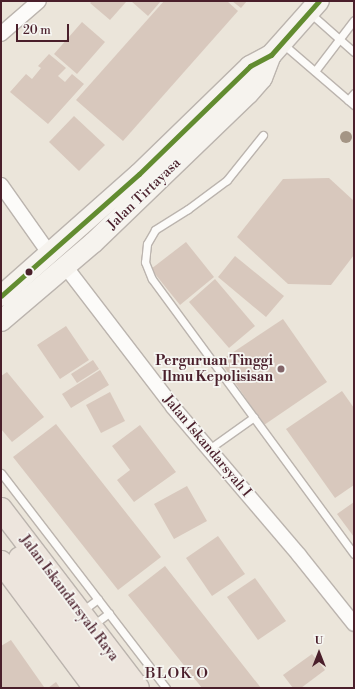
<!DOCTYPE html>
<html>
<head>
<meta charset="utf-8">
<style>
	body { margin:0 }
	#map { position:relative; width:355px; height:689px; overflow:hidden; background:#ebe5da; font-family:"Libre Bodoni",serif }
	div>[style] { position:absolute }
	.building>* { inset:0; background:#d8c8bd }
	.roads { filter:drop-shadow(1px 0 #bbb4ae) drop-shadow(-1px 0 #bbb4ae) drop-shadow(0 1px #bbb4ae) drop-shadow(0 -1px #bbb4ae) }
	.lane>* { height:7px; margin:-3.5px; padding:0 3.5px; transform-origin:3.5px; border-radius:3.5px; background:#fcfbf9 }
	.street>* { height:14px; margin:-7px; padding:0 7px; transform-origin:7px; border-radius:7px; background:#fcfbf9 }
	.secondary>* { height:20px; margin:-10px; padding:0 10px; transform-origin:10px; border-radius:10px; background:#f6f3ee }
	.primary>* { height:22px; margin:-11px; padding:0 11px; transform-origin:11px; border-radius:11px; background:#ede5dd }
	.bus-1>* { height:5px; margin:-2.5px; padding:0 2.5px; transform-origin:2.5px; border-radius:2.5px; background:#628c30 }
	.trees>* { width:12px; height:12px; margin:-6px; border-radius:50%; background:#a49585 }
	.dots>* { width:11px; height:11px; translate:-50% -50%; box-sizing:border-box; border:2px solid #f6f6f2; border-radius:50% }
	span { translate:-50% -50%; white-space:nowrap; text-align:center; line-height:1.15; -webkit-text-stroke:3.5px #f6f6f2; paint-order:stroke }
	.street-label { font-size:14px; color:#4a1f2b }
	.poi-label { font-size:14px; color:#4a1f2b; font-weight:700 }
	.right { translate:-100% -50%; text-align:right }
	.neighbourhood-label { font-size:15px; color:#4a1f2b; letter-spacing:1px }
	.frame { position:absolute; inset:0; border:2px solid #4a1f2b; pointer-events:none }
	.north { position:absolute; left:299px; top:633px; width:40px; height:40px; -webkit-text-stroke:3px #f6f6f2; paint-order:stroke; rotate:0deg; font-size:11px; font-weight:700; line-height:16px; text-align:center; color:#4a1f2b }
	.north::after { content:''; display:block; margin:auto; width:14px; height:18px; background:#4a1f2b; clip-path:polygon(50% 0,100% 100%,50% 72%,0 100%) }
	.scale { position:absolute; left:16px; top:24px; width:53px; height:18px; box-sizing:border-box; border:2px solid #4a1f2b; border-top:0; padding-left:5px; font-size:12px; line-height:14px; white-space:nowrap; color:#4a1f2b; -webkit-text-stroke:3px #f6f6f2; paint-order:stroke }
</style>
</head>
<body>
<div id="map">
	<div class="building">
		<i style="clip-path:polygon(92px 1px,125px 1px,126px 2px,110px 20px,90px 3px)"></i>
		<i style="clip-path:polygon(131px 1px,161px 1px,148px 16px)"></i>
		<i style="clip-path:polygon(164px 1px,227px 1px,238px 11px,123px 141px,76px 100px)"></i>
		<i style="clip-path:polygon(232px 1px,247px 1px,241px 8px)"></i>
		<i style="clip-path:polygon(82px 22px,105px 42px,77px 74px,54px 54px)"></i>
		<i style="clip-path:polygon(49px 54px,66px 68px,58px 76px,65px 82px,72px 74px,84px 84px,48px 124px,10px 92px,26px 74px,32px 79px,41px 68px,38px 66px)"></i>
		<i style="clip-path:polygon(74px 116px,105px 145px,79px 171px,49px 142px)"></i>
		<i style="clip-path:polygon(329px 178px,354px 201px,354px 255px,331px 285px,288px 284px,237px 237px,283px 179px)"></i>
		<i style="clip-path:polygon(186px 242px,214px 277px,180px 305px,151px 269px)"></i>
		<i style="clip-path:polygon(235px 256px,284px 296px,266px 317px,218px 277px)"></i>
		<i style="clip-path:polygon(215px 279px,255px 326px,229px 348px,189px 302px)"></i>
		<i style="clip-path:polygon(283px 319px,327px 382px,264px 425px,220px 361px)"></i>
		<i style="clip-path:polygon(66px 326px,89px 360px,60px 379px,37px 345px)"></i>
		<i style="clip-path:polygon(93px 360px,99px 369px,77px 383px,71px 374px)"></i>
		<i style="clip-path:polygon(100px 370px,109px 385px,71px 408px,62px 394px)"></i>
		<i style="clip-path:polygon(7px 372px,44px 417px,12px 442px,1px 429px,1px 376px)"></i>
		<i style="clip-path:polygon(342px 391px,354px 408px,354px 485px,335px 498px,286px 429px)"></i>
		<i style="clip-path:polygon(110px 392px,125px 421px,101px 433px,86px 405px)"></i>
		<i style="clip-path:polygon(56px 424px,161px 557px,118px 590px,13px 457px)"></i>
		<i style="clip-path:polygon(140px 425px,176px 472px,134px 502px,117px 480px,130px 470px,112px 446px)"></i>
		<i style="clip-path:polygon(187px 486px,207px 521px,174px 539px,154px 504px)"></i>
		<i style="clip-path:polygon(354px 502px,354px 537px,337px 514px)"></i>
		<i style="clip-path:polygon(218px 536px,245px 574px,212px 596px,186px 558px)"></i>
		<i style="clip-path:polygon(165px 566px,261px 688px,202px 688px,128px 595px)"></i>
		<i style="clip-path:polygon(255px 578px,286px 621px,258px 640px,227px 597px)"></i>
		<i style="clip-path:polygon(11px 640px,44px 687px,42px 688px,1px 688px,1px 646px)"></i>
		<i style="clip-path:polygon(312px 654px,325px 670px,301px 688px,293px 688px,283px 675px)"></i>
		<i style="clip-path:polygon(56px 682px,60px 688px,48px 688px)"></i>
	</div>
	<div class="roads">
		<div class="lane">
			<i style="left:310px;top:13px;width:59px;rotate:41.6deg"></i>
			<i style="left:283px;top:44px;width:94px;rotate:40.7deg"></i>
			<i style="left:315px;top:71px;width:64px;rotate:-52.6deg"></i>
			<i style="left:348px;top:100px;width:9px;rotate:-49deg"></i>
			<i style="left:263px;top:135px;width:58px;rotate:128.7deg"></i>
			<i style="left:227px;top:180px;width:49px;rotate:143.4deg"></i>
			<i style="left:188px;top:209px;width:39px;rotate:148deg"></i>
			<i style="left:155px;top:230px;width:16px;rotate:120deg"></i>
			<i style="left:147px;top:244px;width:18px;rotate:96deg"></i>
			<i style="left:145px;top:262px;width:18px;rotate:68deg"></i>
			<i style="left:152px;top:279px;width:341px;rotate:53.7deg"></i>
			<i style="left:209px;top:449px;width:55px;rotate:-35.4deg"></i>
			<i style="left:1px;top:473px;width:271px;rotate:52.5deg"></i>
			<i style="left:82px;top:611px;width:20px;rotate:-37deg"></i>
			<i style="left:93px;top:625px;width:20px;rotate:-37deg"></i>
		</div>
		<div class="street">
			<i style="left:1px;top:34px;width:50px;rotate:-41deg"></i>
			<i style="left:1px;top:185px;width:83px;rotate:54.8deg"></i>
			<i style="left:65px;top:266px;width:178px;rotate:52.5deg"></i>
			<i style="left:173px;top:407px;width:194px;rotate:49.6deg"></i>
			<i style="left:299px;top:555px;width:88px;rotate:51.4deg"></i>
		</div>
		<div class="secondary">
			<i style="left:1px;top:296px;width:184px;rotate:-41.5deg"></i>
			<i style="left:139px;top:174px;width:155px;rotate:-44.2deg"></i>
			<i style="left:250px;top:66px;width:24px;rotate:-28deg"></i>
			<i style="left:271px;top:55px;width:72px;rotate:-48.4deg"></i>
			<i style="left:1px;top:321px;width:121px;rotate:-40.3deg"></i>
			<i style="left:93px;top:243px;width:215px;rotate:-43.9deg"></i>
			<i style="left:248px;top:94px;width:21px;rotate:-49deg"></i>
			<i style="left:262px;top:78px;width:25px;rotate:-69deg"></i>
		</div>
		<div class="primary">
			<i style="left:1px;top:509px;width:225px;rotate:52.6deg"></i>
			<i style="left:20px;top:558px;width:162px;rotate:53.3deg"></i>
			<i style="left:1px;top:562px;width:157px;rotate:53.3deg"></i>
		</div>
	</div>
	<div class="bus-1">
		<i style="left:1px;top:296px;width:184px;rotate:-41.5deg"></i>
		<i style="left:139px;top:174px;width:155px;rotate:-44.2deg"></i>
		<i style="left:250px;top:66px;width:24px;rotate:-28deg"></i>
		<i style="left:271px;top:55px;width:72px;rotate:-48.4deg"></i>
	</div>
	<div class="trees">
		<i style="left:346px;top:137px"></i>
	</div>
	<div class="dots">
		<i style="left:29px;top:272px;background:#4a1f2b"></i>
		<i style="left:281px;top:369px;background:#826468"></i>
	</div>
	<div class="street-label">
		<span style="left:144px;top:194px;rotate:-44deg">Jalan Tirtayasa</span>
		<span style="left:207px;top:446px;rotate:50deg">Jalan Iskandarsyah I</span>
		<span style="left:69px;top:598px;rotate:53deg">Jalan Iskandarsyah Raya</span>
	</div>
	<div class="poi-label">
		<span class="right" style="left:273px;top:369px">Perguruan Tinggi<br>Ilmu Kepolisisan</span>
	</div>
	<div class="neighbourhood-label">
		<span style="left:177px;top:674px">BLOK O</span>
	</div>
	<div class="frame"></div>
	<div class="north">U</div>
	<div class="scale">20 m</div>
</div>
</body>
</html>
